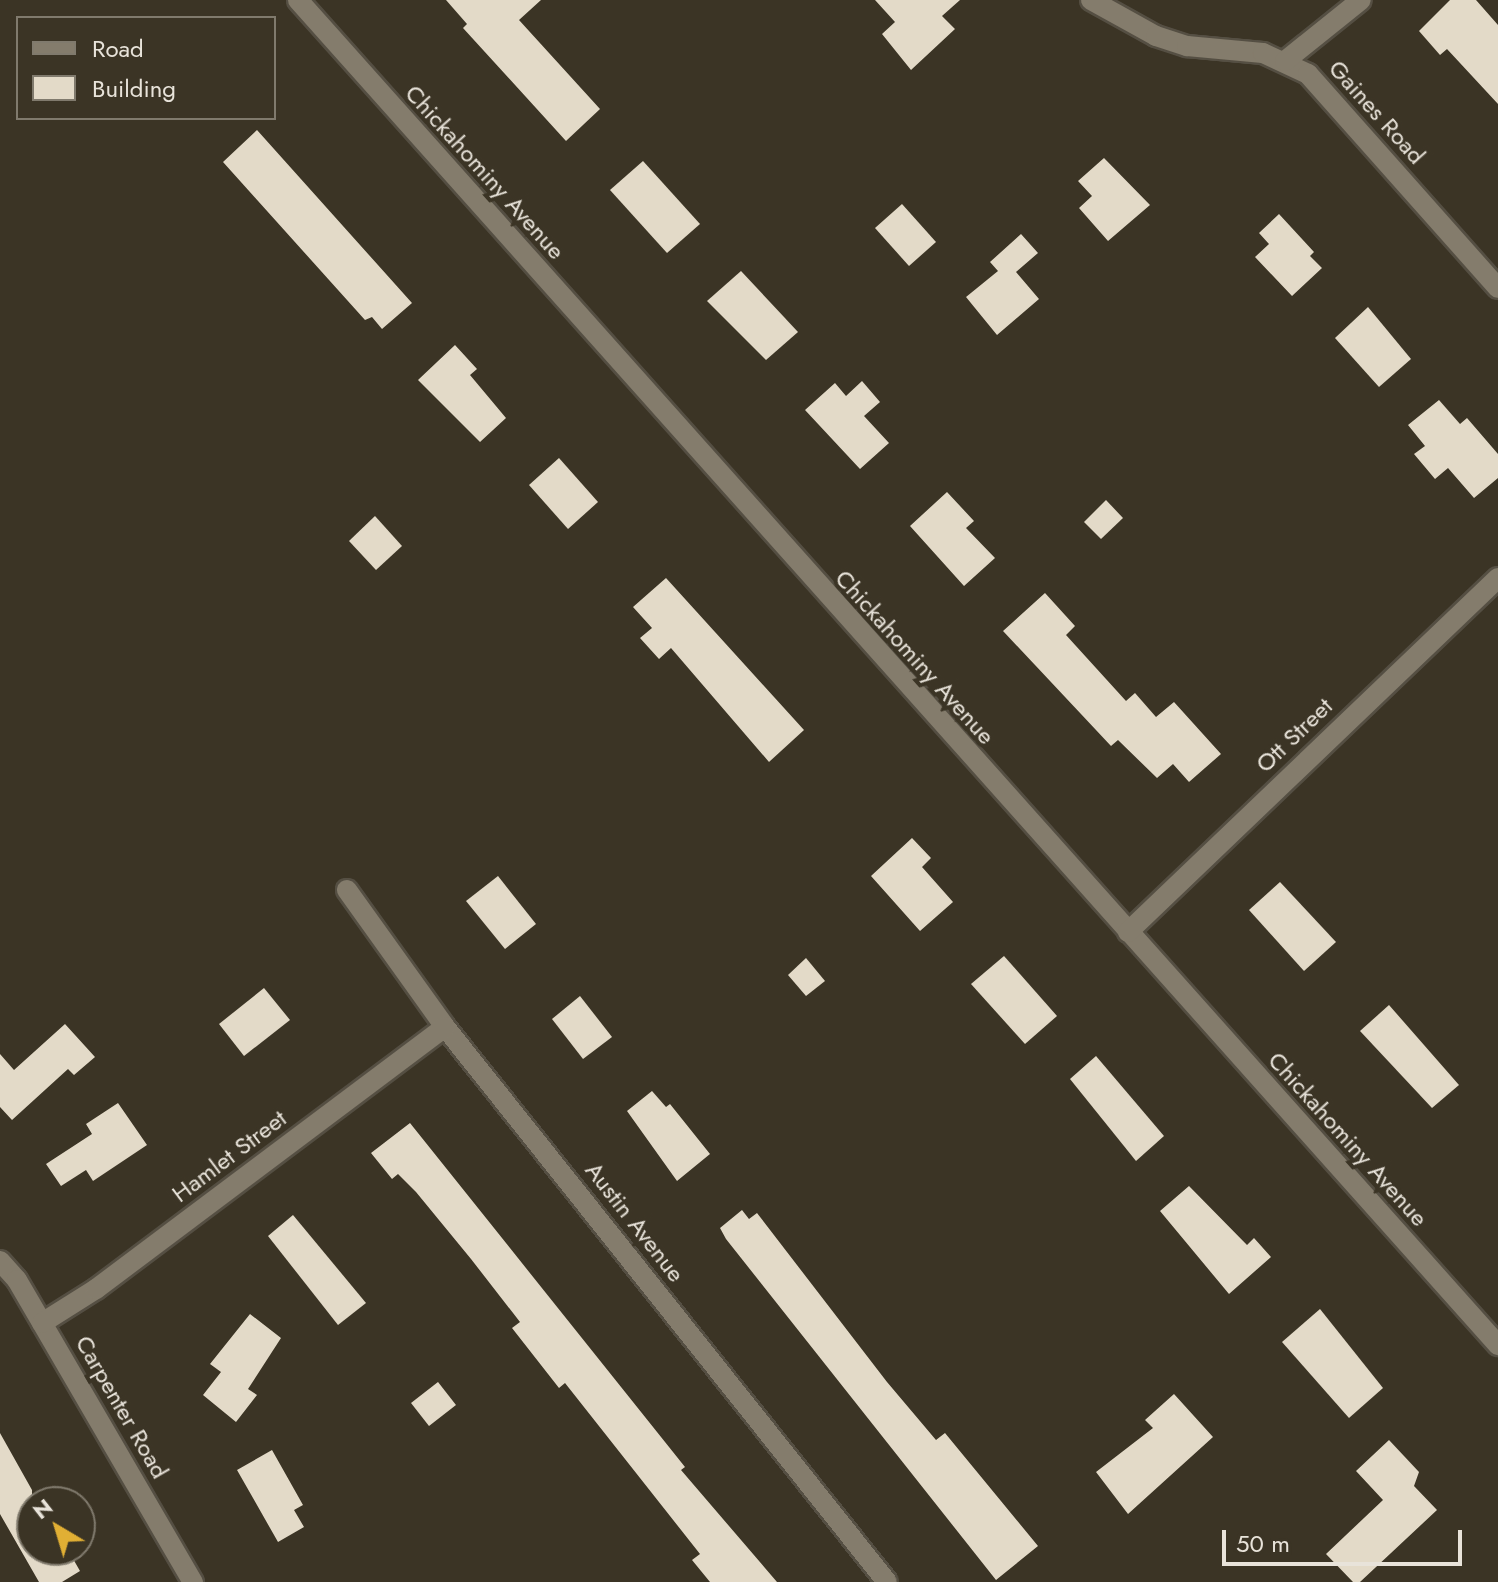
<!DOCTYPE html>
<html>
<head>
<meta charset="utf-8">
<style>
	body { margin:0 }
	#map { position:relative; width:1498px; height:1582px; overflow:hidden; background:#3b3425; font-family:Jost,sans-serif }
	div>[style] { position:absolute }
	.building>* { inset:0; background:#e3dac8 }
	.roads { filter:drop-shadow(2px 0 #554f43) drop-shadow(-2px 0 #554f43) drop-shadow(0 2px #554f43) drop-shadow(0 -2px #554f43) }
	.minor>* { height:20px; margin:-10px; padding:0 10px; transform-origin:10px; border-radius:10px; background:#847c6c }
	span { translate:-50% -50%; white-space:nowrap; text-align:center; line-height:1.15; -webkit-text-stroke:8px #3b3425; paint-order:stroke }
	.street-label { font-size:24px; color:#e8e3da }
	.legend { position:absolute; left:16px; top:16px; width:260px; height:104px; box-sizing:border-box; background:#3b3425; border:2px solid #807a6d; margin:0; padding:10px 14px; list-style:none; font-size:24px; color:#e8e3da }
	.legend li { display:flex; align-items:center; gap:16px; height:40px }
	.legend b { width:40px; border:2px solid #807a6d }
	.north { position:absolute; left:16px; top:1486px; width:80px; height:80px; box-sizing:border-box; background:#3b3425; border:2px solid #807a6d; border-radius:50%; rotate:322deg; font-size:22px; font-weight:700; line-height:32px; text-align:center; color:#e8e3da }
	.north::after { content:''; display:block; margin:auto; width:28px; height:36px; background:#e1af34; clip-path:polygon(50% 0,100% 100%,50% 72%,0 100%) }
	.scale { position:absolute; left:1222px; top:1530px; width:240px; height:36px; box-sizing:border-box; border:4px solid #e8e3da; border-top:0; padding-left:10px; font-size:24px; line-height:28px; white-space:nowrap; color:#e8e3da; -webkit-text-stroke:6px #3b3425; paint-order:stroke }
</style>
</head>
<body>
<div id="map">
	<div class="building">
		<i style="clip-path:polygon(446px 0,541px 0,519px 20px,600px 109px,566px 141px,463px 28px,467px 24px)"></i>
		<i style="clip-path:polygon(875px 0,960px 0,942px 16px,955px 29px,911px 70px,882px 34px,895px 22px)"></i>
		<i style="clip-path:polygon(1450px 0,1476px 0,1498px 25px,1498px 104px,1447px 49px,1440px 55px,1419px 31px)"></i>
		<i style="clip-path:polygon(257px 130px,412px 303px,382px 329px,372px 317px,365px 320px,223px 162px)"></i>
		<i style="clip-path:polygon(1104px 158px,1150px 205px,1108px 241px,1079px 208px,1092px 196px,1078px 181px)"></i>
		<i style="clip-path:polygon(643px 161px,700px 224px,667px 253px,610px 190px)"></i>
		<i style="clip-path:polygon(902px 204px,936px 242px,909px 266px,875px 228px)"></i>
		<i style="clip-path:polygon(1279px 214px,1314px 252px,1310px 256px,1322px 268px,1292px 296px,1255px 257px,1269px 244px,1259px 233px)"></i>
		<i style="clip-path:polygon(1021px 234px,1038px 253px,1016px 272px,1039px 299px,997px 335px,966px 297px,998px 271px,990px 262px)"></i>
		<i style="clip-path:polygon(741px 271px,798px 332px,766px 360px,707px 301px)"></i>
		<i style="clip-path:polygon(1368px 307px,1411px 359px,1379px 387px,1335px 338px)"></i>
		<i style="clip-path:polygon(455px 345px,477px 369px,470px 375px,506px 418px,480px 442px,418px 380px)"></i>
		<i style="clip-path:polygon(862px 381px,880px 402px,864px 416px,889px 443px,860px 469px,805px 410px,835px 383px,846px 396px)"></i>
		<i style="clip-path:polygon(1439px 400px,1460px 424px,1467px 418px,1498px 454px,1498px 478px,1474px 498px,1448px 468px,1435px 479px,1414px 454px,1425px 446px,1408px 425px)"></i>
		<i style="clip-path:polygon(559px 458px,598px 502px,568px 529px,529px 485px)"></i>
		<i style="clip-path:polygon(947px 492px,974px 521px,966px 528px,995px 558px,964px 586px,910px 526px)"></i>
		<i style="clip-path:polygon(1106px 500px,1123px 518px,1101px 539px,1084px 522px)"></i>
		<i style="clip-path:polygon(375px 516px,402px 546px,376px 570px,349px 541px)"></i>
		<i style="clip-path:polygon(666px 578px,804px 730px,769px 762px,671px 648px,659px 659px,640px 638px,652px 628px,633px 607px)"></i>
		<i style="clip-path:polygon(1045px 593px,1075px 626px,1066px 635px,1126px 701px,1135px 693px,1156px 717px,1174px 702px,1221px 754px,1189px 782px,1173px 764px,1157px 778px,1118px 740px,1111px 746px,1003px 631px)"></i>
		<i style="clip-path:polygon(912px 838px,931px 858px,922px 867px,953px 902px,920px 931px,871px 876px)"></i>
		<i style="clip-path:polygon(498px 876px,536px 924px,505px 949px,466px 901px)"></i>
		<i style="clip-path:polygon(1280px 882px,1336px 942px,1304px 971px,1249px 910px)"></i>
		<i style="clip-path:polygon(1004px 956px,1057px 1016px,1025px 1044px,971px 984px)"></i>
		<i style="clip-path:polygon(806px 958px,825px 981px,806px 996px,788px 975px)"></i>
		<i style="clip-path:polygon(264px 988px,290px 1020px,244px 1056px,219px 1024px)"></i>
		<i style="clip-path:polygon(580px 996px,612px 1037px,583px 1059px,552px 1019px)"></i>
		<i style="clip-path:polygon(1389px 1005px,1459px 1085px,1432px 1108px,1360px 1031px)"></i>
		<i style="clip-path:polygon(65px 1024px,95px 1057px,74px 1075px,68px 1069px,12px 1120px,0 1107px,0 1054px,14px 1070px)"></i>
		<i style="clip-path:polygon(1096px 1056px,1164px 1136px,1136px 1161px,1070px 1079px)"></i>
		<i style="clip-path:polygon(652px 1091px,666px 1107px,670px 1104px,710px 1154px,677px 1181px,627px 1111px)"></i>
		<i style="clip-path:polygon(118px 1103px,147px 1145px,93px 1181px,86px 1170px,61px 1186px,46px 1164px,92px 1134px,86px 1124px)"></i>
		<i style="clip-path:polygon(410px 1123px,685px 1467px,681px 1470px,777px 1582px,710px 1582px,692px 1560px,700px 1554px,565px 1383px,559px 1388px,512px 1328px,520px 1322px,471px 1259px,416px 1192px,398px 1174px,392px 1179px,371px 1153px)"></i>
		<i style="clip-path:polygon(1189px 1186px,1247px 1245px,1254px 1238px,1271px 1257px,1229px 1294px,1160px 1211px)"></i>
		<i style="clip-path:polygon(742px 1210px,749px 1219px,757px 1213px,887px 1382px,936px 1440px,945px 1433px,1038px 1546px,996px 1580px,726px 1239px,720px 1228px)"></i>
		<i style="clip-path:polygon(293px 1215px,366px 1303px,338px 1325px,268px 1236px)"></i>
		<i style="clip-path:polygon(1320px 1309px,1383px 1388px,1349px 1418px,1282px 1342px)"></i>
		<i style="clip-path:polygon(250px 1314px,281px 1338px,248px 1389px,257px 1395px,236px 1422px,203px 1395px,221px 1372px,210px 1364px)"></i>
		<i style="clip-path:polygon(438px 1382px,456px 1405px,429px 1426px,411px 1403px)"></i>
		<i style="clip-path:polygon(1174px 1394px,1213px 1437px,1128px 1514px,1096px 1472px,1153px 1428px,1145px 1420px)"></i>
		<i style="clip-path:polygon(0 1433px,32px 1490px,32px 1550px,68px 1550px,80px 1571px,62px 1582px,39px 1582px,0 1514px)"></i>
		<i style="clip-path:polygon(1389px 1440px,1419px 1472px,1414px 1486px,1437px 1510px,1360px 1582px,1353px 1582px,1326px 1554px,1383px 1500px,1356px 1471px)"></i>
		<i style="clip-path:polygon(272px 1450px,303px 1505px,294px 1510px,304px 1527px,278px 1542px,237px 1470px)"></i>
	</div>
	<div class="roads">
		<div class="minor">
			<i style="left:298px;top:0;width:1803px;rotate:48.26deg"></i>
			<i style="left:1091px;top:0;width:74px;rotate:29deg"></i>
			<i style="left:1156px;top:36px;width:33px;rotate:18deg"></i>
			<i style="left:1187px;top:46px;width:76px;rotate:5.3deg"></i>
			<i style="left:1263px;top:53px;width:50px;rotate:25deg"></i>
			<i style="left:1308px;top:74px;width:286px;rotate:48.4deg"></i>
			<i style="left:1285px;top:61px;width:97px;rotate:-38.8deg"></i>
			<i style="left:347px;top:890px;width:168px;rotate:54.4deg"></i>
			<i style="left:445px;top:1027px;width:709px;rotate:51.47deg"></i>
			<i style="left:1128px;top:932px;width:512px;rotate:-43.73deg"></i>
			<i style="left:0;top:1261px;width:25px;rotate:48deg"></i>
			<i style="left:17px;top:1280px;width:350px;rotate:59.8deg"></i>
			<i style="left:42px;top:1323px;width:64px;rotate:-32.2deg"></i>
			<i style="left:96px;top:1289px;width:436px;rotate:-36.9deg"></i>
		</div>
	</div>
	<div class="street-label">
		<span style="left:1377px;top:112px;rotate:48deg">Gaines Road</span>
		<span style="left:485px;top:172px;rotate:48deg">Chickahominy Avenue</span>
		<span style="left:915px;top:657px;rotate:48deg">Chickahominy Avenue</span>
		<span style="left:1294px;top:735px;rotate:-44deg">Ott Street</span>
		<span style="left:1348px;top:1139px;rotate:48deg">Chickahominy Avenue</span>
		<span style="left:229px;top:1156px;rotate:-37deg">Hamlet Street</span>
		<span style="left:635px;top:1222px;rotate:52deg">Austin Avenue</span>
		<span style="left:122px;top:1407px;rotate:60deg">Carpenter Road</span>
	</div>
	<ul class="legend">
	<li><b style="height:10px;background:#847c6c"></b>Road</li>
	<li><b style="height:22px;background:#e3dac8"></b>Building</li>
	</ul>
	<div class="north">N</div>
	<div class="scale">50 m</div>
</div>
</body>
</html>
